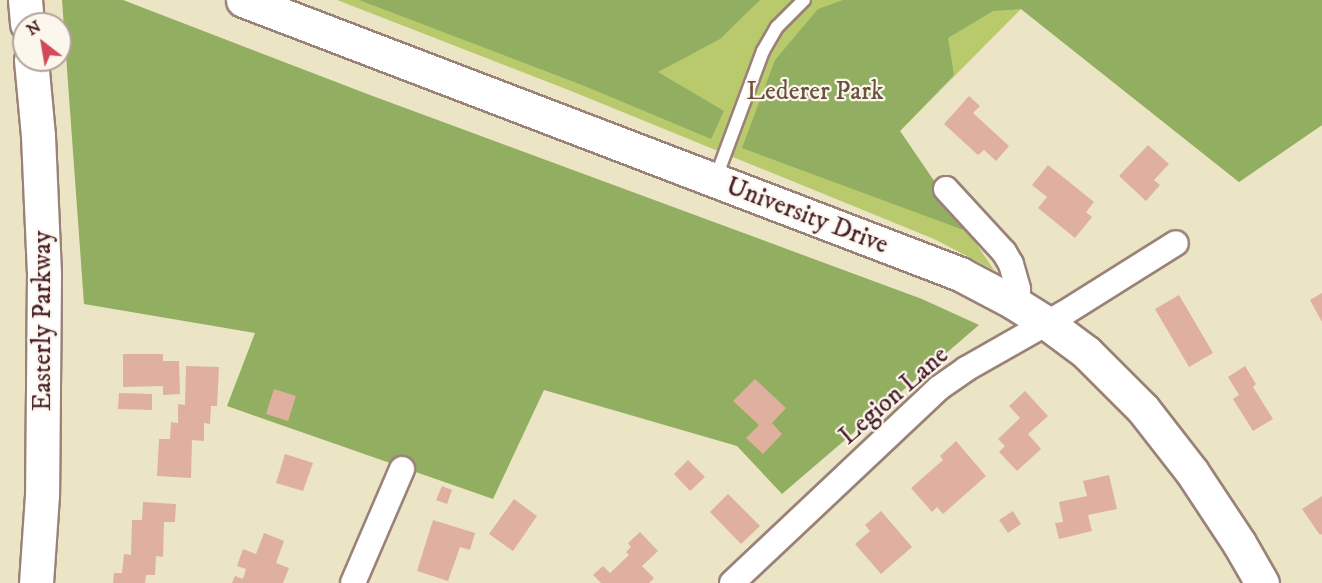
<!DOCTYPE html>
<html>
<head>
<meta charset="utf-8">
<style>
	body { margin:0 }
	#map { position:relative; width:1322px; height:583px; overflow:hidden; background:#ece5c5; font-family:"IM FELL DW Pica",serif }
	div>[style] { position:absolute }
	.green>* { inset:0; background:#b9ca6d }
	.forest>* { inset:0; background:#92ae60 }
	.building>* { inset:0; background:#deb09d }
	.roads { filter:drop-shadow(2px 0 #9b8278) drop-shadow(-2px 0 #9b8278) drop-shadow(0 2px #9b8278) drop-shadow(0 -2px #9b8278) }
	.service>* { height:12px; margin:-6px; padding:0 6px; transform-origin:6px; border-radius:6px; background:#fff }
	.minor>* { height:24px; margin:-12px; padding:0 12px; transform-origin:12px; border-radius:12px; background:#fff }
	.secondary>* { height:33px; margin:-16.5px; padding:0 16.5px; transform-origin:16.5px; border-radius:16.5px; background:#fff }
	span { translate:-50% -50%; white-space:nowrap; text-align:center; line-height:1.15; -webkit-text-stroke:4.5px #fbf7ec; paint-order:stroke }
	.park-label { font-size:26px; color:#6b523f }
	.street-label { font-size:26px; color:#4a1f2b }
	.north { position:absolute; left:12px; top:12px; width:60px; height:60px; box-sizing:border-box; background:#fbf7ec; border:2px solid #b4a19f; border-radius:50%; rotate:329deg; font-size:16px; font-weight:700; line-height:24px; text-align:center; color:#4a1f2b }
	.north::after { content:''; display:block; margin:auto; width:21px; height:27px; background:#d1495b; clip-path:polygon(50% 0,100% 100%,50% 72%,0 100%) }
</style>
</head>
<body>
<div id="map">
	<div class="green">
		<i style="clip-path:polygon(337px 0,1322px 0,1322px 125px,1239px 182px,1021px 9px,900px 131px,994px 270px,934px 239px,571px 91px)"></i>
	</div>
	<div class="forest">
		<i style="clip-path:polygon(62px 0,123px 0,370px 95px,922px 299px,979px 325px,782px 494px,737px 446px,544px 390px,493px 499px,227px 406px,255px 333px,84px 304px)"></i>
		<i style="clip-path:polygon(359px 0,760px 0,720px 39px,658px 72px,724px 111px,711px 139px,587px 87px)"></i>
		<i style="clip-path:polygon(843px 0,1322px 0,1322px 125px,1239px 182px,1021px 9px,993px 11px,948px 38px,954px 75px,900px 131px,969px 232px,742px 148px,775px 60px,818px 9px)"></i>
	</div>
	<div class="building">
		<i style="clip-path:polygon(969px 96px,980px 106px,973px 113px,1009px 146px,996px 161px,984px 150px,978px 155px,944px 124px)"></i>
		<i style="clip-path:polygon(1148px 145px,1169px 164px,1154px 180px,1160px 185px,1146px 201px,1119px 176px)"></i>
		<i style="clip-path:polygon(1048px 165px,1094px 202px,1086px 212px,1092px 217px,1075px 238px,1038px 208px,1047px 197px,1032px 185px)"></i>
		<i style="clip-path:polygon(1322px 293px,1322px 322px,1310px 300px)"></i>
		<i style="clip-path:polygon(1179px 295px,1213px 353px,1189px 367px,1155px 309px)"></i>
		<i style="clip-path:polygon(123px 354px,163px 354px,163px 361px,179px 361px,180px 394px,163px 395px,163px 386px,123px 387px)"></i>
		<i style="clip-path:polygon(186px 366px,219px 367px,217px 406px,211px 406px,210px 424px,204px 423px,204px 441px,192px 440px,191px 478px,157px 476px,159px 439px,170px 439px,171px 422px,178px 423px,178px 404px,185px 405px)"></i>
		<i style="clip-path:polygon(1245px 366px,1256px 384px,1253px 387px,1273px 419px,1253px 431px,1233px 399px,1239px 395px,1228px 377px)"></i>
		<i style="clip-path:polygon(755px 379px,786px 408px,772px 423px,782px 434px,763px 454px,746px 438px,759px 425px,733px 401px)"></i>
		<i style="clip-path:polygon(274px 389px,296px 396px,288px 421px,266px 414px)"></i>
		<i style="clip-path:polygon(1025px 391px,1048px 416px,1028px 434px,1041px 449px,1017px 471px,999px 452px,1005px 446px,998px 439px,1020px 418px,1009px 406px)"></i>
		<i style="clip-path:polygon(119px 393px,152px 394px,152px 410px,118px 409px)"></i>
		<i style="clip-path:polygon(956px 441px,986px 476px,943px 514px,937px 507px,932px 512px,911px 488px,943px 460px,940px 456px)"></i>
		<i style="clip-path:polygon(285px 454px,313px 463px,303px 491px,276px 483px)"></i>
		<i style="clip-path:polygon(688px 460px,705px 477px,690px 491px,674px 474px)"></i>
		<i style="clip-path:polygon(1109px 475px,1117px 509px,1088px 515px,1092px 531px,1059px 539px,1055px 523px,1063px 522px,1059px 502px,1087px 496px,1083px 481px)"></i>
		<i style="clip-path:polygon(442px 486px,452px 490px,447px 504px,436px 500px)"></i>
		<i style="clip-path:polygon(728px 494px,760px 526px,741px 544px,710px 512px)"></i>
		<i style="clip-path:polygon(1322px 496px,1322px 534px,1320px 535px,1302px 509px)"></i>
		<i style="clip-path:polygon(514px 499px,537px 516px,513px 551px,489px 534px)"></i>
		<i style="clip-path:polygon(143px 502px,176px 504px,175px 522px,164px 522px,163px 557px,156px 556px,155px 575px,146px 575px,145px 583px,113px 583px,114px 573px,122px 573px,124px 554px,131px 555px,132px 520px,142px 520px)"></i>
		<i style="clip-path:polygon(881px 511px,912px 547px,881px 574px,855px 544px,870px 531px,865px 525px)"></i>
		<i style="clip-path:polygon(1013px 511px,1021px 524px,1008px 533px,999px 520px)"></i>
		<i style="clip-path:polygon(433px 520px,475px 533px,470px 550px,460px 547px,448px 581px,417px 571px)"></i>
		<i style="clip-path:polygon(640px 532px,658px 551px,642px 566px,654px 578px,649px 583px,601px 583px,593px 575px,603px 566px,610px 573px,629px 555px,626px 552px,631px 547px,628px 543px)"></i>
		<i style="clip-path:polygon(264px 533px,284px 541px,276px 563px,289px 568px,283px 583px,232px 583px,235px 576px,243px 579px,246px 569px,237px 566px,243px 549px,256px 554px)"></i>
	</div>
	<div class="roads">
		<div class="service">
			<i style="left:715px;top:180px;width:138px;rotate:-69.6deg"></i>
			<i style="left:763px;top:51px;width:28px;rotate:-60deg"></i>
			<i style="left:777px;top:27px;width:38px;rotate:-45deg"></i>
		</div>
		<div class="minor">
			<i style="left:946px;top:189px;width:86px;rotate:47.4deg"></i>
			<i style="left:1004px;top:252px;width:14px;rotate:60deg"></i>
			<i style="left:1011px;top:264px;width:26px;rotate:74deg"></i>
			<i style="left:1018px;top:289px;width:16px;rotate:94deg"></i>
			<i style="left:353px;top:583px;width:124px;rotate:-66.7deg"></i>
			<i style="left:732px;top:583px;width:284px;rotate:-43.3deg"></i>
			<i style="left:939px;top:388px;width:33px;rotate:-35deg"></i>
			<i style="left:966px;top:369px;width:112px;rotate:-29.6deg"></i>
			<i style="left:1063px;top:314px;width:133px;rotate:-32.1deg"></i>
		</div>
		<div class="secondary">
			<i style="left:25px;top:0;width:24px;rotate:85deg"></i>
			<i style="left:243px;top:0;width:768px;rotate:20.91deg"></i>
			<i style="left:960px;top:274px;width:60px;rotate:27.8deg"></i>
			<i style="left:1013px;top:302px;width:40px;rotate:32deg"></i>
			<i style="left:1047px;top:323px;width:49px;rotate:36.6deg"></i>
			<i style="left:1086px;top:352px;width:81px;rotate:45deg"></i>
			<i style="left:1143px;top:409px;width:80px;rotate:52.1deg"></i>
			<i style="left:1192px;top:472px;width:85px;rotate:56.5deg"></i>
			<i style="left:1239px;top:543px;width:46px;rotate:60.1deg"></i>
			<i style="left:31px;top:60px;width:76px;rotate:84.7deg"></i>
			<i style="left:38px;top:136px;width:138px;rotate:87.5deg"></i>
			<i style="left:44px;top:274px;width:221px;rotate:90.5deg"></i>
			<i style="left:42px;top:495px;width:88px;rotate:93.9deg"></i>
		</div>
	</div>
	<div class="park-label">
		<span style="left:815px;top:92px">Lederer Park</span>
	</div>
	<div class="street-label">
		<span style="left:807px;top:216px;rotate:21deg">University Drive</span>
		<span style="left:43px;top:321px;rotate:-90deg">Easterly Parkway</span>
		<span style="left:894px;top:396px;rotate:-41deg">Legion Lane</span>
	</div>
	<div class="north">N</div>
</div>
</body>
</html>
